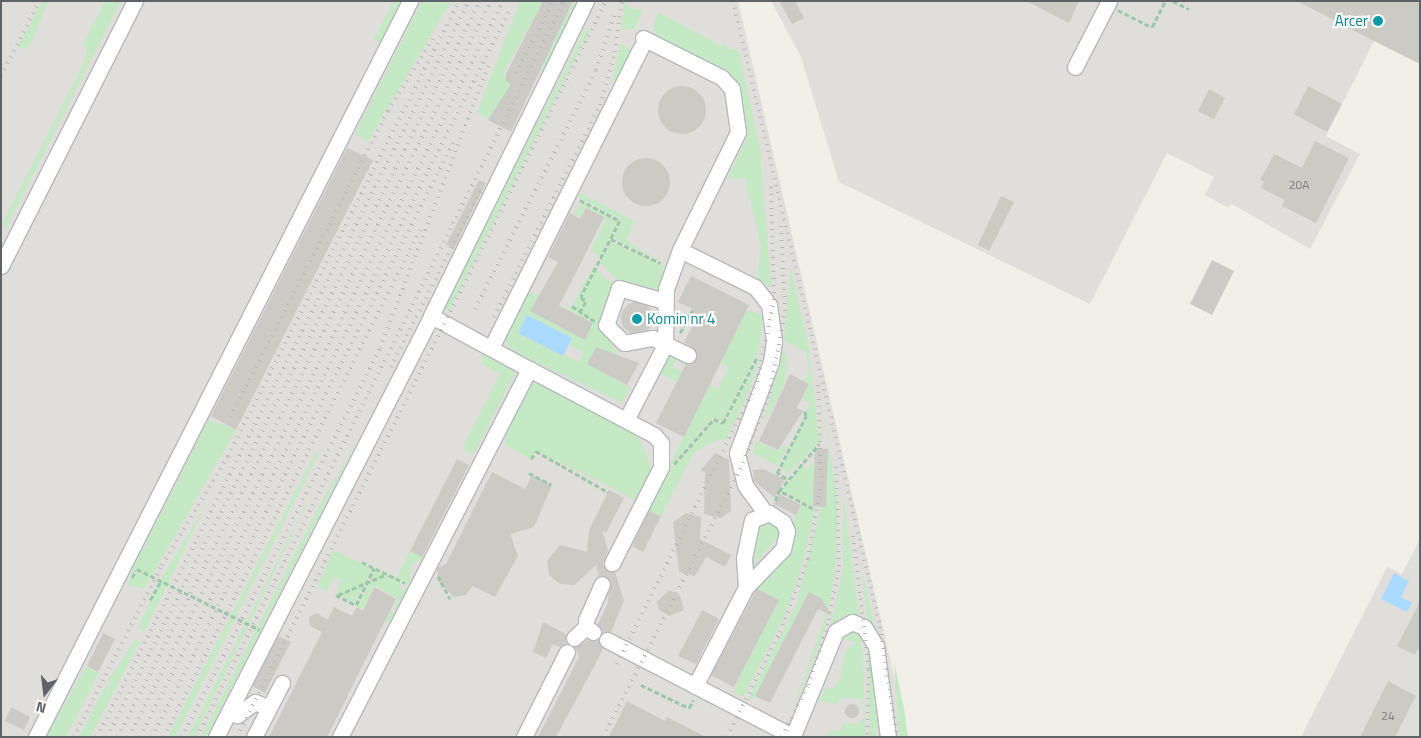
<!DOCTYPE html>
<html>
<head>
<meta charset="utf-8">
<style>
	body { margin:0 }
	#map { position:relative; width:1421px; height:738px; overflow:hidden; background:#f1efe8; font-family:"Titillium Web",sans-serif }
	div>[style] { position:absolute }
	.industrial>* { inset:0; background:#e0deda }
	.green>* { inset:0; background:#c5e8c5 }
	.water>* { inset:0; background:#aadaff }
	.building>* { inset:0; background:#cccac5 }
	.round { border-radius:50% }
	.minor-tunnel>* { height:15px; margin-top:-7.5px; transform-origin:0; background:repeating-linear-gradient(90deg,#ccccc8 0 15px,transparent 0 23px) }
	.path>* { height:2.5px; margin-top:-1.25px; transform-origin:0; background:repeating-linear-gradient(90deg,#9cc7a9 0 5px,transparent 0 7.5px) }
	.roads { filter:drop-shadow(1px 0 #b5b8bc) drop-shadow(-1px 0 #b5b8bc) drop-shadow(0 1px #b5b8bc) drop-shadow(0 -1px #b5b8bc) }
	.minor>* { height:15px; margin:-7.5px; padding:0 7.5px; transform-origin:7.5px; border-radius:7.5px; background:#fff }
	.rail>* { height:4px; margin-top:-2px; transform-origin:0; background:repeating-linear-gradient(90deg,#b6b7b8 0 1px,transparent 0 7px) }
	.path-bridge>* { height:2.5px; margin-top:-1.25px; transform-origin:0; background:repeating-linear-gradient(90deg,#9cc7a9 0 5px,transparent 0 7.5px) }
	.dots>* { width:14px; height:14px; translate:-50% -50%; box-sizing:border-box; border:2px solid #fff; border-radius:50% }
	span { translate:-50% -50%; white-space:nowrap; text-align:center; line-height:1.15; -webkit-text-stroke:4.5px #fff; paint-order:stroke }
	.number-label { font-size:12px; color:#7a7d7f }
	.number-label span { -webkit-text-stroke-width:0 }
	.culture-label { font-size:15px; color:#0d838f }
	.right { translate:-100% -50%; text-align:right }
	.left { translate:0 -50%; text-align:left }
	.frame { position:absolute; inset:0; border:2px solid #5f6368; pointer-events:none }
	.north { position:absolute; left:20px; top:668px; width:50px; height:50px; -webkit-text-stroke:4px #fff; paint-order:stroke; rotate:195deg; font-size:14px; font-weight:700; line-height:20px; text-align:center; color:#5f6368 }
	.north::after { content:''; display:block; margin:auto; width:18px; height:22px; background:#5f6368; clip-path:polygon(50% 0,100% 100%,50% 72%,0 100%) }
</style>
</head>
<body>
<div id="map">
	<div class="industrial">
		<i style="clip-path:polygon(1px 1px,738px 1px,908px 737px,1px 737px)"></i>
		<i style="clip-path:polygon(771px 1px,1420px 1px,1374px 41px,1326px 136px,1360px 154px,1310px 249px,1232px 204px,1227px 207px,1205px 195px,1214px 177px,1167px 153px,1090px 304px,839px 182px,801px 57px)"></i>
		<i style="clip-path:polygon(1420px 539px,1420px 737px,1301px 737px,1387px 567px,1402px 574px)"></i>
	</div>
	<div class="green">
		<i style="clip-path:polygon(42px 1px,48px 1px,32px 42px,25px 50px,18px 47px)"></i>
		<i style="clip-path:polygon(105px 1px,121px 1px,5px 230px,3px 222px,85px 61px,87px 49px,82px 46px)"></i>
		<i style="clip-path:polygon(402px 1px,381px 43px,374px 39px,393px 2px)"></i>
		<i style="clip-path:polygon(422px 1px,451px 1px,367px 142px,355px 134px)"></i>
		<i style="clip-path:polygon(520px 1px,543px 1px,503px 74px,511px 85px,488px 119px,477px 113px)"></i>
		<i style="clip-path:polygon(625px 1px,630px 8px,642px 10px,635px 29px,621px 29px)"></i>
		<i style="clip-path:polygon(572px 3px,579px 6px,547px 74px,538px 70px)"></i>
		<i style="clip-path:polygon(658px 12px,721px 46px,724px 43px,730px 50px,738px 48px,760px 149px,771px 287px,757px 280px,761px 246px,745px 178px,727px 179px,748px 136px,739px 94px,656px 39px,653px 27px)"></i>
		<i style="clip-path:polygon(evenodd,591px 28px,449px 311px,445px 309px,446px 297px,578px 35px,591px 28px,581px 33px,583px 34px,447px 301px,581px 33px)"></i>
		<i style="clip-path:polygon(621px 42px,632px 53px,623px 82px,612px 81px)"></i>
		<i style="clip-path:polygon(580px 193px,635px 221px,626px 240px,666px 265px,613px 238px,622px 220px,578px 197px)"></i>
		<i style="clip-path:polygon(582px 202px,619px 221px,600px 256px,590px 250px,605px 222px,610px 223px,585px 206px,581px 218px,573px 214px)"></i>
		<i style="clip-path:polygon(611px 241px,667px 268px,663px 286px,654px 292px,643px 290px,617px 280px,600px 263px)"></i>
		<i style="clip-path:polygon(790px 266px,809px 348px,819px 442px,785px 477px,787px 472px,781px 468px,810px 403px,802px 399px,809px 384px,804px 381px,809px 371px,806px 352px,784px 341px)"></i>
		<i style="clip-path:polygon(evenodd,593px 267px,614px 285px,600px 328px,617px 352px,606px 374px,630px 388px,622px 403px,513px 352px,504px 338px,523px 296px,533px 292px,570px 310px,593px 267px,538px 295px,593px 323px,585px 339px,530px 311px,538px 295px,593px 267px,527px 315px,572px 338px,569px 345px,584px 353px,579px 362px,518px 334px,527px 315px)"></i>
		<i style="clip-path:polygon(746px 310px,763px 315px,759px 348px,723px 422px,714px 417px,667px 470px,710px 385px,718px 389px,729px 367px,720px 363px)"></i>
		<i style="clip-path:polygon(473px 346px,515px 373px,473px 455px,462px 449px,500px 374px,481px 364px,483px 353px)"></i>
		<i style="clip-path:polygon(763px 348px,745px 401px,725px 441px,719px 439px,694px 452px,661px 516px,649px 511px,669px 471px,715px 421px,724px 425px)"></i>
		<i style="clip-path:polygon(783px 349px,788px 358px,784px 384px,763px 425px)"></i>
		<i style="clip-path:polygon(669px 353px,688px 361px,686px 365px,675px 360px,672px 367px,682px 372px,677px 382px,657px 372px,663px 356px)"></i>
		<i style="clip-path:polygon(539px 382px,629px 428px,640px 441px,652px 468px,637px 501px,535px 450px,530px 459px,506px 445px,504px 435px,522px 399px,527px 401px,523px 397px,529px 386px)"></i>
		<i style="clip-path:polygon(822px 403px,837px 499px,837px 554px,829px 611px,821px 641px,791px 714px,828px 608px,822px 599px,809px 592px,755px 696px,748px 700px,796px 605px,821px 507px,826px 507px,828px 449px)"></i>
		<i style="clip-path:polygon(208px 420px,236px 430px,144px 589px,128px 585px,132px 571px,139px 574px,133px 568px,143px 548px,149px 547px,145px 545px)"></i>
		<i style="clip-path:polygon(360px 436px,206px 737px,201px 737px,319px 506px)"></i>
		<i style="clip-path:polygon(757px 441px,778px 451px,782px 445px,787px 447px,778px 466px,752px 453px)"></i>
		<i style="clip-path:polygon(316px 451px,319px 453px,175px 737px,168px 737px)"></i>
		<i style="clip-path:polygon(810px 463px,815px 463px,813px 507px,781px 491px,800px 467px,810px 469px)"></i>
		<i style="clip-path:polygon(314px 490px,194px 737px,188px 737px,294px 528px)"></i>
		<i style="clip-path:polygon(843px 492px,859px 616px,845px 615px,831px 627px,843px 567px)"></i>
		<i style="clip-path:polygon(207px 503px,144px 632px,138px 628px,158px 584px)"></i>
		<i style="clip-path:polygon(802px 504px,815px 511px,801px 570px,783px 620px,743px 697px,734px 693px,735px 687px,778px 600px,755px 588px,762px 576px,790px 553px,796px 537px,793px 522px)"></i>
		<i style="clip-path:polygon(766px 523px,777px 525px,780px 534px,754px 565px,757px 533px)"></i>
		<i style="clip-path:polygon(334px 550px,372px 569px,355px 603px,337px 593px,341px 580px,335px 577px,326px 591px,317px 586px)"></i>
		<i style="clip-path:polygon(410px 551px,423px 557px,411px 565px,409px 584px,377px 569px,397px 577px)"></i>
		<i style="clip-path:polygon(375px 570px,401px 583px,399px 588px,403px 590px,408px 586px,396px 610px,393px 609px,398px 598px,374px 586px,366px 601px,394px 613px,389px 623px,357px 607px)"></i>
		<i style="clip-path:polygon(862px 570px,890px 690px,894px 737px,867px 622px)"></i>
		<i style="clip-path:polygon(853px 629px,861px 632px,866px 737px,827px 737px,830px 731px,841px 731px,843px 723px,859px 724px,864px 717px,862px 699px,841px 698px,836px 704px,820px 701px,826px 687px,833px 689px,840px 679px,845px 653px,855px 642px,839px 638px)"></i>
		<i style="clip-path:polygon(136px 639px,140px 642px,90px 737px,79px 737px,107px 683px,109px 696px,109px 679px)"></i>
		<i style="clip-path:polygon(867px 643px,883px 727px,875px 728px,876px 737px,870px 737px)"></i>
		<i style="clip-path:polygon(894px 662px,904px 708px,908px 737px,899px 737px)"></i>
		<i style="clip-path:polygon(86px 667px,99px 672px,66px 737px,46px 737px)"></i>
	</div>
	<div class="water">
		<i style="clip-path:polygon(527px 315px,572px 338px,563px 356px,518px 333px)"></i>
		<i style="clip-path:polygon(1394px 573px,1409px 581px,1401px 597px,1412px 603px,1407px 612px,1381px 599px)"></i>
	</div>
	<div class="building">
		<i style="clip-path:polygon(543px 1px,573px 1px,511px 132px,488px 120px,511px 84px,506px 81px,506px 74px)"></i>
		<i style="clip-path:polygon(779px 1px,795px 1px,804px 18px,792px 24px)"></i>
		<i style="clip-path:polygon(1026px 1px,1079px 1px,1069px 23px)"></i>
		<i style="clip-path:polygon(1297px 1px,1420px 1px,1420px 64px,1374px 41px)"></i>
		<i class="round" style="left:658px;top:86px;width:48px;height:48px"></i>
		<i style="clip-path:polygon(1308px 86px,1342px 104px,1327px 132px,1294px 114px)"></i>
		<i style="clip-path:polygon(1209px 89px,1225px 98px,1214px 119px,1198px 111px)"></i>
		<i style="clip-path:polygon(1315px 141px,1349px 158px,1316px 223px,1282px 206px,1285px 200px,1261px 188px,1264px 182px,1260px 180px,1274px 154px,1302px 168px)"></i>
		<i style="clip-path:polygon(347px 148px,373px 160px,236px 430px,211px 416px)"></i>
		<i class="round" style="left:622px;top:158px;width:48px;height:48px"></i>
		<i style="clip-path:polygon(479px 180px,486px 183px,454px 249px,446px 245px)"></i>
		<i style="clip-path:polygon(1001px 196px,1014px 202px,989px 251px,978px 245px)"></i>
		<i style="clip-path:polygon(586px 208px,604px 217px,559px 306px,593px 323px,585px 340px,530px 311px,558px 262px,548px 257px,570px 213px,580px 219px)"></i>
		<i style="clip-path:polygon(1212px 260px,1234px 271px,1212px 315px,1190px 304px)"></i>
		<i style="clip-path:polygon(691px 276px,749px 305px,684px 437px,656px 423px,686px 364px,697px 359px,695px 349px,684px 342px,694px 323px,689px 320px,694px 310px,678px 302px)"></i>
		<i class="round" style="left:621px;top:302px;width:32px;height:32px"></i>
		<i style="clip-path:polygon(596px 347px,639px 363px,627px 385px,587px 364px)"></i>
		<i style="clip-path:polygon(790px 374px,809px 384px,797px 408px,803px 411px,778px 450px,759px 441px)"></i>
		<i style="clip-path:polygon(815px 448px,828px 449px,826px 507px,813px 506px)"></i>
		<i style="clip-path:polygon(715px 453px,729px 460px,731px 511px,721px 518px,704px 514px,705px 471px,700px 471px)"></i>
		<i style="clip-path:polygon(457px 459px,469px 465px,422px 557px,410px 551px)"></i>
		<i style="clip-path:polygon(763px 469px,785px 479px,775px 498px,754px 481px,753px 470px)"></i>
		<i style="clip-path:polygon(492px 472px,525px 489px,532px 475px,552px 485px,534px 527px,510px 534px,518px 556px,495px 597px,473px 586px,466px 595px,454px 597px,439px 582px,437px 568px,446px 564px)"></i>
		<i style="clip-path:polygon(609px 490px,624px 498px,606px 533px,602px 531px,608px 550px,603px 564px,607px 571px,615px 572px,624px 601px,611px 632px,602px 632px,598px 624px,608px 603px,609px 578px,599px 575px,596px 565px,574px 585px,560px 584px,549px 575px,547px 561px,560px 545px,587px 552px,589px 530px)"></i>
		<i style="clip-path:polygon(779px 494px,801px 505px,796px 515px,774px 504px)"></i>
		<i style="clip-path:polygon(649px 511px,661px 516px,643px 552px,632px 546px)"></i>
		<i style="clip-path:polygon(686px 513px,701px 517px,700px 539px,731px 555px,725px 567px,706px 557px,695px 576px,679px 572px,673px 522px)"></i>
		<i style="clip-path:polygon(374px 587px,396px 599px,327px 737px,269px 737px,322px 632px,310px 626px,309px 617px,317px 613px,328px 620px,334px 607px,352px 616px,357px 607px,363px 611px)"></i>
		<i style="clip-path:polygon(757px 589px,779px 600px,734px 687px,711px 675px)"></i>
		<i style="clip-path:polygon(669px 590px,680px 596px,684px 610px,670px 616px,659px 610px,657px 602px)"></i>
		<i style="clip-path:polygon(809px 592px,822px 599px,832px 616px,818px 609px,770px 703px,755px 696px)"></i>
		<i style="clip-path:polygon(1420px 602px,1420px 645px,1415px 655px,1397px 646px)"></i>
		<i style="clip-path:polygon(702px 610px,719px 619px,696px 664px,678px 656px)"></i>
		<i style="clip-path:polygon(543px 622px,566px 634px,566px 643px,559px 647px,553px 644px,546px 658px,533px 652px)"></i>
		<i style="clip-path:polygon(103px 633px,115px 639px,98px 672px,87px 666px)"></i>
		<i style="clip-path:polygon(278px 636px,291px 642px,265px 693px,252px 686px)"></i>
		<i style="clip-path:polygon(589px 640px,598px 640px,603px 648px,598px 659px,556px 737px,538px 737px,579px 657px,575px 647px)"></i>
		<i style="clip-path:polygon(1388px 681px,1416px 696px,1395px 737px,1360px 737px)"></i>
		<i style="clip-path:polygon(627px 701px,665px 721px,667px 717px,706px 737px,609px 737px)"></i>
		<i class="round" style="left:845px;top:704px;width:14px;height:14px"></i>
		<i style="clip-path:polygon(11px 707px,30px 717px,24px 730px,5px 721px)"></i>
	</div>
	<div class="minor-tunnel">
		<i style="left:602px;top:584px;width:23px;rotate:-65deg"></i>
	</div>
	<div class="path">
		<i style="left:1173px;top:1px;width:18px;rotate:27deg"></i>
		<i style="left:1118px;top:10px;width:38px;rotate:27deg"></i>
		<i style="left:1152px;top:27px;width:29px;rotate:-63deg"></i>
		<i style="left:580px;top:200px;width:45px;rotate:27.7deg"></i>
		<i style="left:620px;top:221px;width:85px;rotate:117.2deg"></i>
		<i style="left:581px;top:297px;width:7px;rotate:45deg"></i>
		<i style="left:586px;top:302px;width:13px;rotate:119deg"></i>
		<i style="left:611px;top:239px;width:55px;rotate:26.1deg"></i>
		<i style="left:572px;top:306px;width:27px;rotate:34deg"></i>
		<i style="left:680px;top:333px;width:26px;rotate:-62deg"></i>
		<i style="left:531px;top:459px;width:9px;rotate:-58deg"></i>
		<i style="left:536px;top:451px;width:83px;rotate:29.7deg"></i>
		<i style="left:674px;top:464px;width:60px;rotate:-48.4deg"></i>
		<i style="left:714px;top:419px;width:10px;rotate:24deg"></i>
		<i style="left:723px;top:423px;width:74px;rotate:-62.7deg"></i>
		<i style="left:529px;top:473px;width:25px;rotate:27deg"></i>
		<i style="left:786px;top:479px;width:11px;rotate:-146deg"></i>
		<i style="left:777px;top:473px;width:64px;rotate:-63deg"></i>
		<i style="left:806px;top:416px;width:5px;rotate:-112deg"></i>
		<i style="left:775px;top:501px;width:11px;rotate:-68deg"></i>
		<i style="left:813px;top:509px;width:38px;rotate:-152deg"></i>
		<i style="left:779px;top:491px;width:62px;rotate:-49.6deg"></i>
		<i style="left:362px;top:562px;width:48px;rotate:26deg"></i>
		<i style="left:438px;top:576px;width:26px;rotate:62deg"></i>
		<i style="left:132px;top:578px;width:8px;rotate:-67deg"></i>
		<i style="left:336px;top:595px;width:22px;rotate:27deg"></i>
		<i style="left:356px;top:605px;width:41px;rotate:-64.1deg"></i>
		<i style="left:338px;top:595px;width:53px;rotate:-23.2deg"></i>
		<i style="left:150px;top:600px;width:22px;rotate:-60deg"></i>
		<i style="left:641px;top:685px;width:53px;rotate:25.6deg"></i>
		<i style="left:689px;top:708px;width:9px;rotate:-63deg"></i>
	</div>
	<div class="roads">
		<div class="minor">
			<i style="left:643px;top:38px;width:87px;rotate:26.6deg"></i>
			<i style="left:721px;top:77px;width:16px;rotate:47deg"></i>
			<i style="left:732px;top:89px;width:43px;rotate:82.1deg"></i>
			<i style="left:738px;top:132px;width:131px;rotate:116.2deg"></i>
			<i style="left:680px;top:250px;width:84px;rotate:26.3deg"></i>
			<i style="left:755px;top:287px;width:23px;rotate:52deg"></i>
			<i style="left:769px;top:305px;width:36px;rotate:82deg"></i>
			<i style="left:774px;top:341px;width:21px;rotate:98deg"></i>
			<i style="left:771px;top:362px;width:97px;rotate:110.5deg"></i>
			<i style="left:737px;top:453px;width:33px;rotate:76deg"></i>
			<i style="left:745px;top:485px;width:34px;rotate:54deg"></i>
			<i style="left:1075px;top:67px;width:74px;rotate:-62.7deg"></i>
			<i style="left:1px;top:266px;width:297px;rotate:-63.2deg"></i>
			<i style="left:664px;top:301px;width:47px;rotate:-163.9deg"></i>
			<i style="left:619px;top:288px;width:39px;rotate:109deg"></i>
			<i style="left:606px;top:325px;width:25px;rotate:45deg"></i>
			<i style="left:624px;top:343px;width:29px;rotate:-10deg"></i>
			<i style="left:653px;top:338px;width:39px;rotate:26deg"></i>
			<i style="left:491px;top:348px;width:336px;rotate:-63.5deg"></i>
			<i style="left:529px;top:369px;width:141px;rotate:27.8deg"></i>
			<i style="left:654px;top:435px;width:11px;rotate:49deg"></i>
			<i style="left:661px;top:443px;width:24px;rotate:90deg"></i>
			<i style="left:661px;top:467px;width:108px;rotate:117deg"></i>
			<i style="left:626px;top:420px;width:85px;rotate:-62.5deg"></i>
			<i style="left:665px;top:345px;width:56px;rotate:-89deg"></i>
			<i style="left:666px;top:289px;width:41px;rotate:-70.3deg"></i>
			<i style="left:593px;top:632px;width:9px;rotate:-144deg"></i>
			<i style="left:586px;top:627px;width:7px;rotate:-90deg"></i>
			<i style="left:586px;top:620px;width:39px;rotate:-66deg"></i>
			<i style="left:574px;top:638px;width:16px;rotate:-43deg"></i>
			<i style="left:607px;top:640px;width:211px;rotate:27.4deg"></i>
			<i style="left:695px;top:686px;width:111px;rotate:-62.7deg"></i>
			<i style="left:746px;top:587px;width:53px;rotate:-45.8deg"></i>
			<i style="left:783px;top:549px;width:18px;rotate:-77deg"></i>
			<i style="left:787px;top:531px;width:10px;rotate:-114deg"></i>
			<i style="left:783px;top:522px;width:17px;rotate:-147deg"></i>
			<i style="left:769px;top:513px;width:18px;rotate:158deg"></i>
			<i style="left:752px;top:520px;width:39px;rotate:102deg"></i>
			<i style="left:744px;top:558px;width:29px;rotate:86deg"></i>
			<i style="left:229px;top:712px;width:9px;rotate:21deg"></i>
			<i style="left:237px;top:715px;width:22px;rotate:-36deg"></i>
			<i style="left:255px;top:702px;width:15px;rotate:23deg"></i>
			<i style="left:793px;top:736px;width:113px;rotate:-67.7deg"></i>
			<i style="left:836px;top:631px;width:18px;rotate:-29deg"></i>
			<i style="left:852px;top:622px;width:13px;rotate:23deg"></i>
			<i style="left:864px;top:627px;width:22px;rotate:58deg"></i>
			<i style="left:876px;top:646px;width:92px;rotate:82.5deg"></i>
			<i style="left:36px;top:737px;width:826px;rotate:-63.06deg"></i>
			<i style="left:216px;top:737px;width:473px;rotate:-62.9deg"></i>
			<i style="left:254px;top:737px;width:61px;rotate:-62.6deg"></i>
			<i style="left:340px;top:737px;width:414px;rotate:-62.8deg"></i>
			<i style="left:529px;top:369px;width:111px;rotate:-151.6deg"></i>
			<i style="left:431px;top:316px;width:351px;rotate:-63.8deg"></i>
			<i style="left:524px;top:737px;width:95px;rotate:-63.2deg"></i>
		</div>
	</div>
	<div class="rail">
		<i style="left:733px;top:1px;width:643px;rotate:76.78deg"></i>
		<i style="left:880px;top:627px;width:111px;rotate:81.2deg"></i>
		<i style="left:516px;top:73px;width:81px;rotate:-62.8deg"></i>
		<i style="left:1px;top:76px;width:84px;rotate:-63.1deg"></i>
		<i style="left:475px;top:309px;width:268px;rotate:-63.1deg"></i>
		<i style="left:596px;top:70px;width:60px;rotate:-71.6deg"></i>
		<i style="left:494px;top:317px;width:237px;rotate:-63.4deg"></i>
		<i style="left:600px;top:105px;width:55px;rotate:-74.2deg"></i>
		<i style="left:615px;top:52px;width:51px;rotate:-82.2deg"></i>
		<i style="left:391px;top:367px;width:203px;rotate:-63.1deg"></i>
		<i style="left:230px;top:417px;width:344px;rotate:-62.7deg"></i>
		<i style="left:388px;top:111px;width:86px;rotate:-58.3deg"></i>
		<i style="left:853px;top:536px;width:135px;rotate:83.2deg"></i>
		<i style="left:869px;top:670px;width:67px;rotate:91.7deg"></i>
		<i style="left:617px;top:664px;width:315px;rotate:-63.6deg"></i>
		<i style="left:757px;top:382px;width:84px;rotate:-78.3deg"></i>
		<i style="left:774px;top:300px;width:116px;rotate:-91.5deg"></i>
		<i style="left:74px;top:737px;width:193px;rotate:-62.9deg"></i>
		<i style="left:162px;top:565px;width:127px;rotate:-58.8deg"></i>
		<i style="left:228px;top:456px;width:510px;rotate:-63.08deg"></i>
		<i style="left:97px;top:737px;width:825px;rotate:-63.19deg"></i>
		<i style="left:107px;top:737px;width:825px;rotate:-63.12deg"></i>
		<i style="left:118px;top:737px;width:825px;rotate:-63.12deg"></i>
		<i style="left:129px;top:737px;width:826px;rotate:-63.06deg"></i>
		<i style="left:140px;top:737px;width:814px;rotate:-63.03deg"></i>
		<i style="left:152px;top:737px;width:670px;rotate:-63.13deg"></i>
		<i style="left:164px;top:737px;width:568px;rotate:-63.21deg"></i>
		<i style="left:182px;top:737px;width:436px;rotate:-63deg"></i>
		<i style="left:380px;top:348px;width:306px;rotate:-69deg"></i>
		<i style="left:197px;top:737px;width:822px;rotate:-63.5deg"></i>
		<i style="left:237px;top:737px;width:823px;rotate:-63.37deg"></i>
		<i style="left:603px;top:737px;width:308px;rotate:-62.9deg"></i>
		<i style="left:743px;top:463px;width:75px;rotate:-68.9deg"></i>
		<i style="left:770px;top:393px;width:83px;rotate:-79.6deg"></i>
		<i style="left:785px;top:311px;width:85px;rotate:-92.7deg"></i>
		<i style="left:727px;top:737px;width:118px;rotate:-63.2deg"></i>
		<i style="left:780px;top:632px;width:78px;rotate:-69deg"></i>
		<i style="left:808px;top:559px;width:76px;rotate:-80.2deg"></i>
		<i style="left:821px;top:484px;width:100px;rotate:-91.7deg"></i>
		<i style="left:782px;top:737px;width:58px;rotate:-63.4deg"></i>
		<i style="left:808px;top:685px;width:68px;rotate:-72.1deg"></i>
		<i style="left:829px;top:620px;width:55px;rotate:-79.5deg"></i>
		<i style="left:839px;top:566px;width:100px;rotate:-91.7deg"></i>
	</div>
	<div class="path-bridge">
		<i style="left:137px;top:569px;width:137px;rotate:26.4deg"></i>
	</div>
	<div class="dots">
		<i style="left:1378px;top:21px;background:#0f9aa8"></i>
		<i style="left:637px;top:319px;background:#0f9aa8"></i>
	</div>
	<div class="number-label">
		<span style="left:1299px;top:185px">20A</span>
		<span style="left:1388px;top:716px">24</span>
	</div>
	<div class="culture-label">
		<span class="right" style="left:1368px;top:21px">Arcer</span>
		<span class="left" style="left:647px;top:319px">Komin nr 4</span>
	</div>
	<div class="frame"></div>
	<div class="north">N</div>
</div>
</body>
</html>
